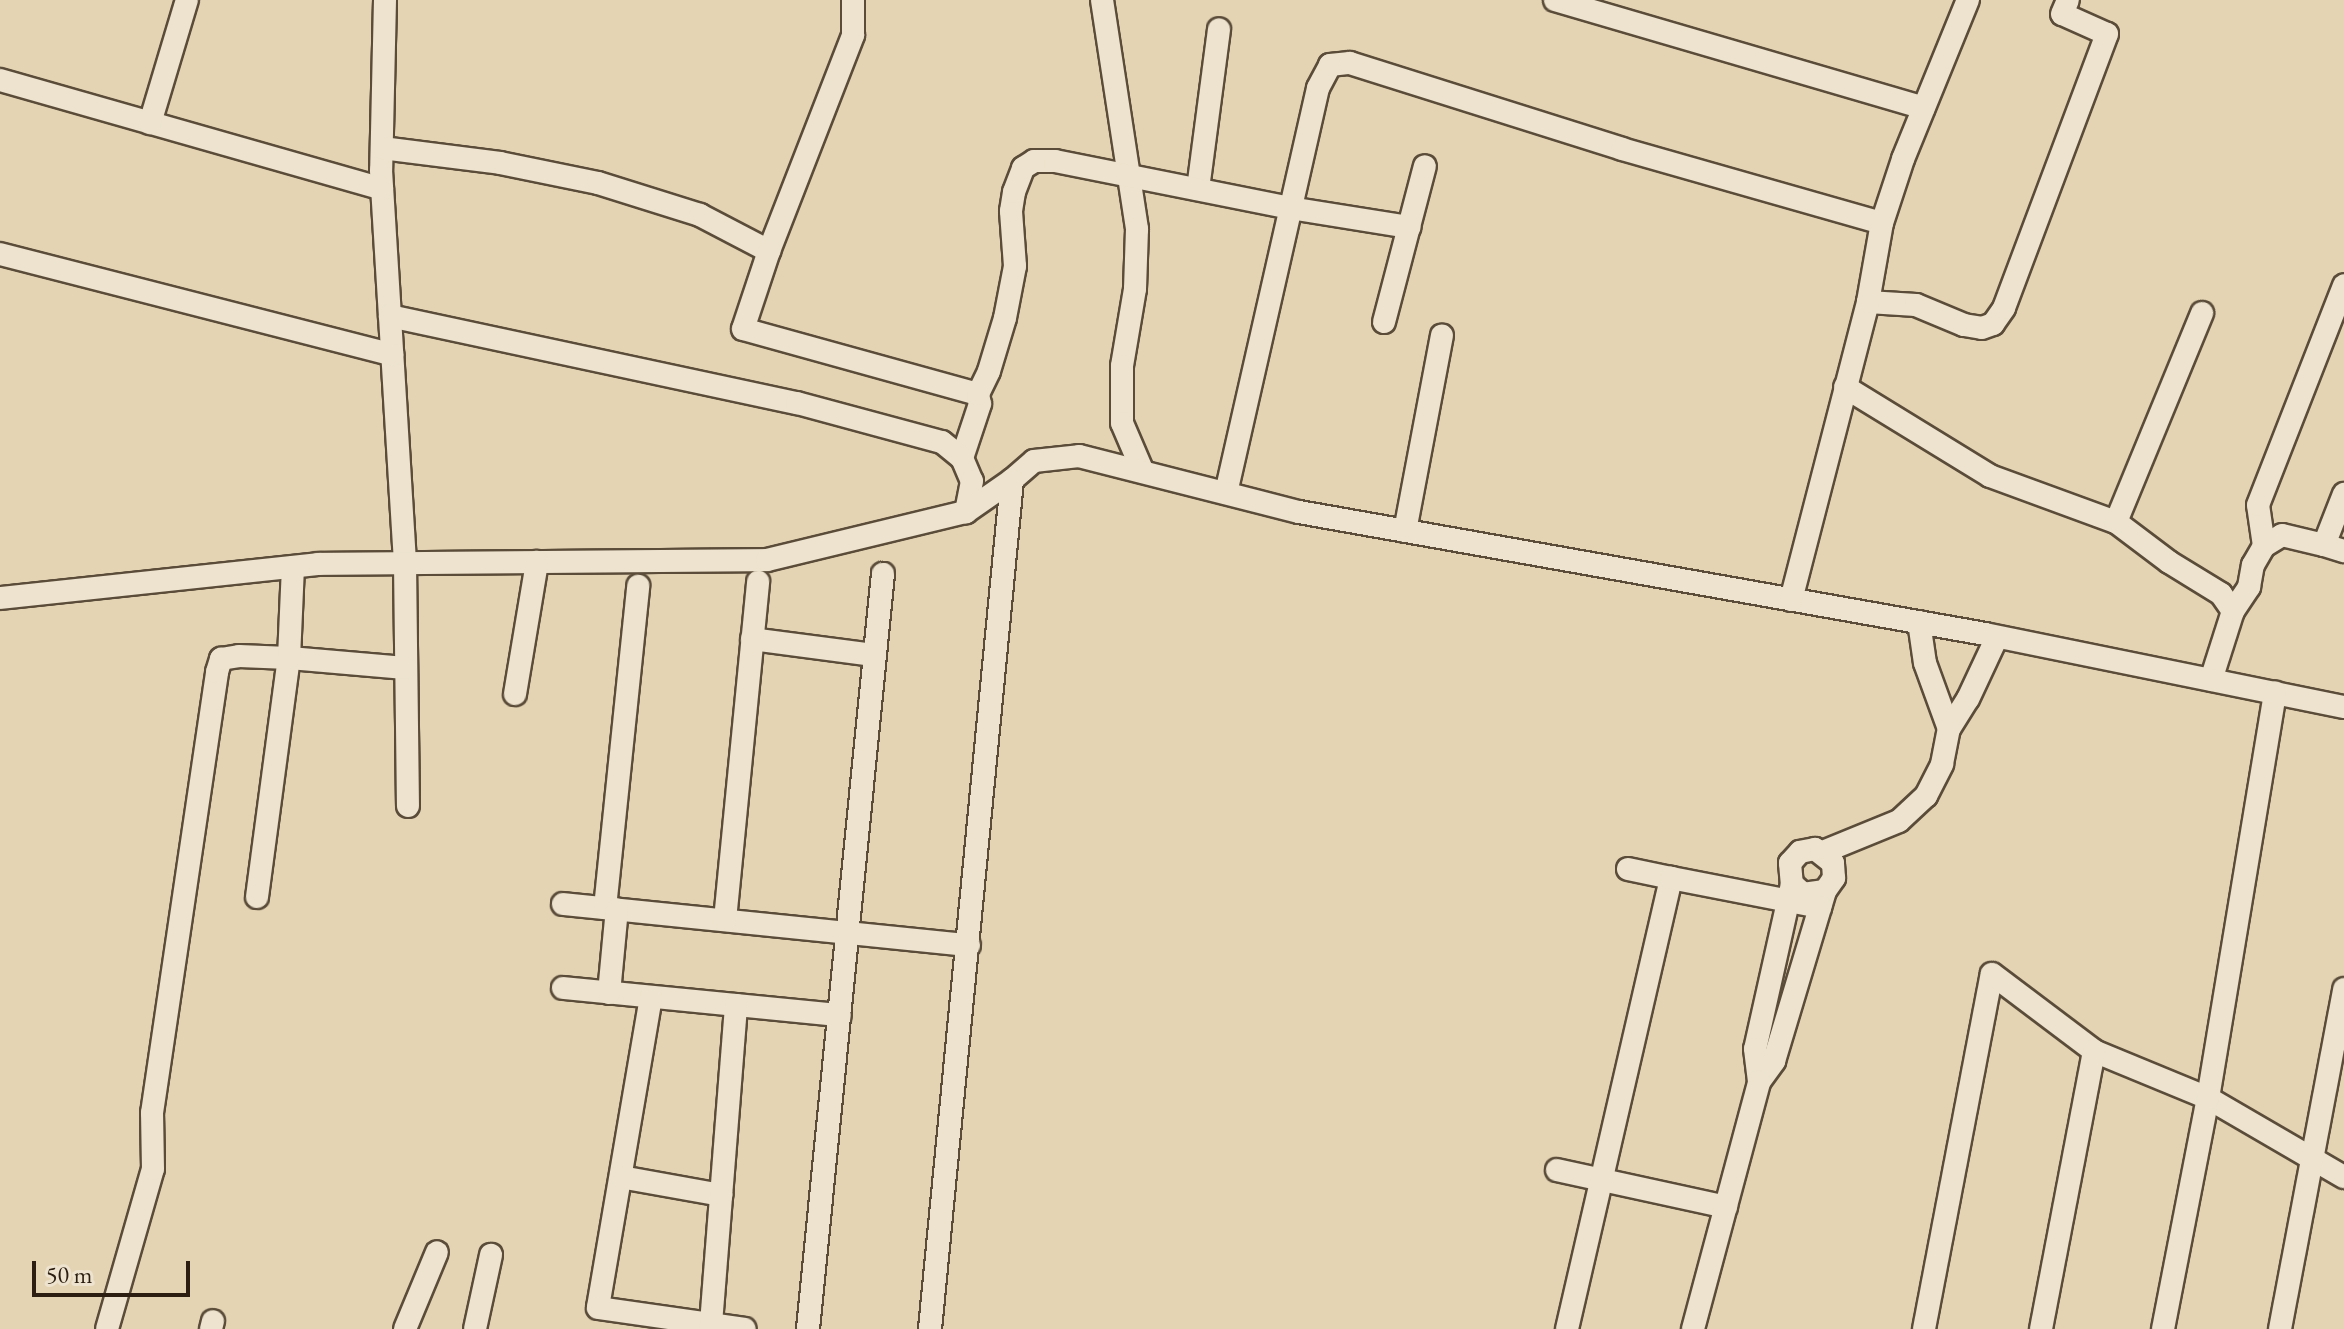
<!DOCTYPE html>
<html>
<head>
<meta charset="utf-8">
<style>
	body { margin:0 }
	#map { position:relative; width:2344px; height:1329px; overflow:hidden; background:#e4d4b4; font-family:"EB Garamond",serif }
	div>[style] { position:absolute }
	.roads { filter:drop-shadow(2px 0 #5a4c39) drop-shadow(-2px 0 #5a4c39) drop-shadow(0 2px #5a4c39) drop-shadow(0 -2px #5a4c39) }
	.minor>* { height:22px; margin:-11px; padding:0 11px; transform-origin:11px; border-radius:11px; background:#ede3ce }
	span { translate:-50% -50%; white-space:nowrap; text-align:center; line-height:1.15; -webkit-text-stroke:6px #ede3ce; paint-order:stroke }
	.scale { position:absolute; left:32px; top:1261px; width:158px; height:36px; box-sizing:border-box; border:4px solid #2c1e10; border-top:0; padding-left:10px; font-size:24px; line-height:28px; white-space:nowrap; color:#2c1e10; -webkit-text-stroke:6px #ede3ce; paint-order:stroke }
</style>
</head>
<body>
<div id="map">
	<div class="roads">
		<div class="minor">
			<i style="left:385px;top:0;width:170px;rotate:91.3deg"></i>
			<i style="left:381px;top:170px;width:394px;rotate:86.5deg"></i>
			<i style="left:405px;top:563px;width:243px;rotate:89.3deg"></i>
			<i style="left:1102px;top:0;width:232px;rotate:81.3deg"></i>
			<i style="left:1137px;top:229px;width:60px;rotate:91.9deg"></i>
			<i style="left:1135px;top:289px;width:78px;rotate:99.6deg"></i>
			<i style="left:1122px;top:366px;width:57px;rotate:90deg"></i>
			<i style="left:1122px;top:423px;width:53px;rotate:66.8deg"></i>
			<i style="left:1555px;top:0;width:384px;rotate:16.3deg"></i>
			<i style="left:0;top:80px;width:397px;rotate:15.9deg"></i>
			<i style="left:150px;top:123px;width:128px;rotate:-73.3deg"></i>
			<i style="left:382px;top:148px;width:119px;rotate:7.2deg"></i>
			<i style="left:500px;top:163px;width:100px;rotate:11.5deg"></i>
			<i style="left:598px;top:183px;width:107px;rotate:17.4deg"></i>
			<i style="left:700px;top:215px;width:78px;rotate:27.6deg"></i>
			<i style="left:769px;top:251px;width:232px;rotate:-68.7deg"></i>
			<i style="left:853px;top:35px;width:35px;rotate:-90deg"></i>
			<i style="left:1198px;top:189px;width:161px;rotate:-82.5deg"></i>
			<i style="left:769px;top:251px;width:82px;rotate:108.4deg"></i>
			<i style="left:743px;top:329px;width:244px;rotate:15.5deg"></i>
			<i style="left:978px;top:394px;width:10px;rotate:79deg"></i>
			<i style="left:980px;top:404px;width:57px;rotate:108.4deg"></i>
			<i style="left:0;top:254px;width:405px;rotate:14.4deg"></i>
			<i style="left:1868px;top:302px;width:48px;rotate:3.6deg"></i>
			<i style="left:1916px;top:305px;width:52px;rotate:22.6deg"></i>
			<i style="left:1964px;top:325px;width:18px;rotate:9deg"></i>
			<i style="left:1982px;top:328px;width:12px;rotate:-20deg"></i>
			<i style="left:1993px;top:324px;width:19px;rotate:-55deg"></i>
			<i style="left:2004px;top:308px;width:293px;rotate:-69.4deg"></i>
			<i style="left:2107px;top:34px;width:49px;rotate:-156deg"></i>
			<i style="left:2062px;top:14px;width:15px;rotate:-67deg"></i>
			<i style="left:390px;top:316px;width:416px;rotate:12.1deg"></i>
			<i style="left:797px;top:403px;width:150px;rotate:15.1deg"></i>
			<i style="left:942px;top:442px;width:26px;rotate:39deg"></i>
			<i style="left:962px;top:458px;width:25px;rotate:67deg"></i>
			<i style="left:972px;top:481px;width:32px;rotate:101deg"></i>
			<i style="left:1384px;top:322px;width:161px;rotate:-75.3deg"></i>
			<i style="left:1845px;top:387px;width:170px;rotate:31.5deg"></i>
			<i style="left:1990px;top:476px;width:134px;rotate:20.1deg"></i>
			<i style="left:2116px;top:522px;width:66px;rotate:37deg"></i>
			<i style="left:2169px;top:562px;width:61px;rotate:31.6deg"></i>
			<i style="left:2221px;top:594px;width:21px;rotate:55deg"></i>
			<i style="left:2233px;top:611px;width:72px;rotate:107.7deg"></i>
			<i style="left:978px;top:394px;width:25px;rotate:-64deg"></i>
			<i style="left:989px;top:371px;width:55px;rotate:-73.2deg"></i>
			<i style="left:1005px;top:318px;width:53px;rotate:-79.1deg"></i>
			<i style="left:1015px;top:266px;width:55px;rotate:-94.2deg"></i>
			<i style="left:1011px;top:211px;width:19px;rotate:-81deg"></i>
			<i style="left:1014px;top:192px;width:26px;rotate:-69deg"></i>
			<i style="left:1023px;top:168px;width:13px;rotate:-32deg"></i>
			<i style="left:1034px;top:161px;width:21px"></i>
			<i style="left:1055px;top:161px;width:240px;rotate:11.3deg"></i>
			<i style="left:1290px;top:208px;width:121px;rotate:9.1deg"></i>
			<i style="left:1226px;top:493px;width:415px;rotate:-77.2deg"></i>
			<i style="left:1318px;top:88px;width:26px;rotate:-62deg"></i>
			<i style="left:1330px;top:65px;width:20px;rotate:-6deg"></i>
			<i style="left:1350px;top:63px;width:285px;rotate:17.5deg"></i>
			<i style="left:1622px;top:149px;width:270px;rotate:15.9deg"></i>
			<i style="left:2116px;top:522px;width:226px;rotate:-67.6deg"></i>
			<i style="left:1405px;top:531px;width:199px;rotate:-79.3deg"></i>
			<i style="left:2324px;top:545px;width:21px;rotate:17deg"></i>
			<i style="left:2264px;top:546px;width:41px;rotate:-98.3deg"></i>
			<i style="left:2258px;top:505px;width:236px;rotate:-68.6deg"></i>
			<i style="left:0;top:598px;width:320px;rotate:-6.1deg"></i>
			<i style="left:318px;top:564px;width:449px;rotate:-0.5deg"></i>
			<i style="left:767px;top:560px;width:205px;rotate:-13.6deg"></i>
			<i style="left:966px;top:512px;width:56px;rotate:-34.8deg"></i>
			<i style="left:1012px;top:480px;width:29px;rotate:-41deg"></i>
			<i style="left:1034px;top:461px;width:45px;rotate:-6.3deg"></i>
			<i style="left:1079px;top:456px;width:227px;rotate:14.3deg"></i>
			<i style="left:1299px;top:512px;width:697px;rotate:10.08deg"></i>
			<i style="left:1985px;top:634px;width:366px;rotate:11.5deg"></i>
			<i style="left:1791px;top:600px;width:308px;rotate:-75.5deg"></i>
			<i style="left:1868px;top:302px;width:80px;rotate:-80deg"></i>
			<i style="left:1882px;top:223px;width:67px;rotate:-71.8deg"></i>
			<i style="left:1903px;top:159px;width:172px;rotate:-67.8deg"></i>
			<i style="left:2233px;top:611px;width:29px;rotate:-56deg"></i>
			<i style="left:2249px;top:587px;width:22px;rotate:-80deg"></i>
			<i style="left:2253px;top:565px;width:22px;rotate:-60deg"></i>
			<i style="left:2264px;top:546px;width:21px;rotate:-31deg"></i>
			<i style="left:2282px;top:535px;width:43px;rotate:13.4deg"></i>
			<i style="left:2324px;top:545px;width:55px;rotate:-68.6deg"></i>
			<i style="left:1919px;top:622px;width:41px;rotate:81.7deg"></i>
			<i style="left:1925px;top:663px;width:70px;rotate:70deg"></i>
			<i style="left:1949px;top:729px;width:36px;rotate:-58deg"></i>
			<i style="left:1968px;top:699px;width:68px;rotate:-64.9deg"></i>
			<i style="left:752px;top:639px;width:123px;rotate:7.5deg"></i>
			<i style="left:515px;top:694px;width:134px;rotate:-80.5deg"></i>
			<i style="left:1823px;top:852px;width:82px;rotate:-22.2deg"></i>
			<i style="left:1899px;top:821px;width:37px;rotate:-43deg"></i>
			<i style="left:1926px;top:796px;width:36px;rotate:-63deg"></i>
			<i style="left:1942px;top:764px;width:36px;rotate:-79deg"></i>
			<i style="left:1628px;top:869px;width:44px;rotate:11.8deg"></i>
			<i style="left:1792px;top:884px;width:15px;rotate:42deg"></i>
			<i style="left:1803px;top:894px;width:22px;rotate:-8deg"></i>
			<i style="left:1825px;top:891px;width:16px;rotate:-55deg"></i>
			<i style="left:1834px;top:878px;width:15px;rotate:-94deg"></i>
			<i style="left:1833px;top:863px;width:23px;rotate:-142deg"></i>
			<i style="left:1815px;top:849px;width:15px;rotate:169deg"></i>
			<i style="left:1800px;top:852px;width:15px;rotate:132deg"></i>
			<i style="left:1790px;top:863px;width:21px;rotate:85deg"></i>
			<i style="left:1792px;top:884px;width:169px;rotate:102.6deg"></i>
			<i style="left:1755px;top:1049px;width:33px;rotate:83deg"></i>
			<i style="left:1759px;top:1082px;width:26px;rotate:-54deg"></i>
			<i style="left:1774px;top:1061px;width:177px;rotate:-73.3deg"></i>
			<i style="left:257px;top:897px;width:241px;rotate:-82.4deg"></i>
			<i style="left:289px;top:658px;width:117px;rotate:4.9deg"></i>
			<i style="left:563px;top:904px;width:408px;rotate:5.8deg"></i>
			<i style="left:605px;top:908px;width:324px;rotate:-84.1deg"></i>
			<i style="left:725px;top:920px;width:340px;rotate:-84.4deg"></i>
			<i style="left:563px;top:988px;width:278px;rotate:5.6deg"></i>
			<i style="left:609px;top:993px;width:84px;rotate:-84.6deg"></i>
			<i style="left:651px;top:997px;width:315px;rotate:99.7deg"></i>
			<i style="left:598px;top:1308px;width:148px;rotate:8.1deg"></i>
			<i style="left:1557px;top:1170px;width:173px;rotate:12.3deg"></i>
			<i style="left:621px;top:1177px;width:102px;rotate:10.2deg"></i>
			<i style="left:711px;top:1324px;width:320px;rotate:-85.5deg"></i>
			<i style="left:107px;top:1329px;width:166px;rotate:-74deg"></i>
			<i style="left:153px;top:1169px;width:56px;rotate:-91deg"></i>
			<i style="left:152px;top:1113px;width:446px;rotate:-81.6deg"></i>
			<i style="left:217px;top:672px;width:14px;rotate:-73deg"></i>
			<i style="left:221px;top:659px;width:18px;rotate:-9deg"></i>
			<i style="left:239px;top:656px;width:50px;rotate:2.3deg"></i>
			<i style="left:289px;top:658px;width:91px;rotate:-87.5deg"></i>
			<i style="left:211px;top:1329px;width:8px;rotate:-76deg"></i>
			<i style="left:405px;top:1329px;width:83px;rotate:-67.4deg"></i>
			<i style="left:475px;top:1329px;width:76px;rotate:-77.8deg"></i>
			<i style="left:808px;top:1329px;width:759px;rotate:-84.33deg"></i>
			<i style="left:930px;top:1329px;width:853px;rotate:-84.48deg"></i>
			<i style="left:1567px;top:1329px;width:463px;rotate:-77deg"></i>
			<i style="left:1671px;top:878px;width:152px;rotate:11deg"></i>
			<i style="left:1693px;top:1329px;width:256px;rotate:-75deg"></i>
			<i style="left:1924px;top:1329px;width:361px;rotate:-79.2deg"></i>
			<i style="left:1992px;top:974px;width:128px;rotate:37deg"></i>
			<i style="left:2094px;top:1051px;width:123px;rotate:22.4deg"></i>
			<i style="left:2208px;top:1098px;width:157px;rotate:30.2deg"></i>
			<i style="left:2041px;top:1329px;width:283px;rotate:-79.2deg"></i>
			<i style="left:2163px;top:1329px;width:235px;rotate:-79deg"></i>
			<i style="left:2208px;top:1098px;width:411px;rotate:-80.6deg"></i>
			<i style="left:2280px;top:1329px;width:346px;rotate:-79.3deg"></i>
		</div>
	</div>
	<div class="scale">50 m</div>
</div>
</body>
</html>
